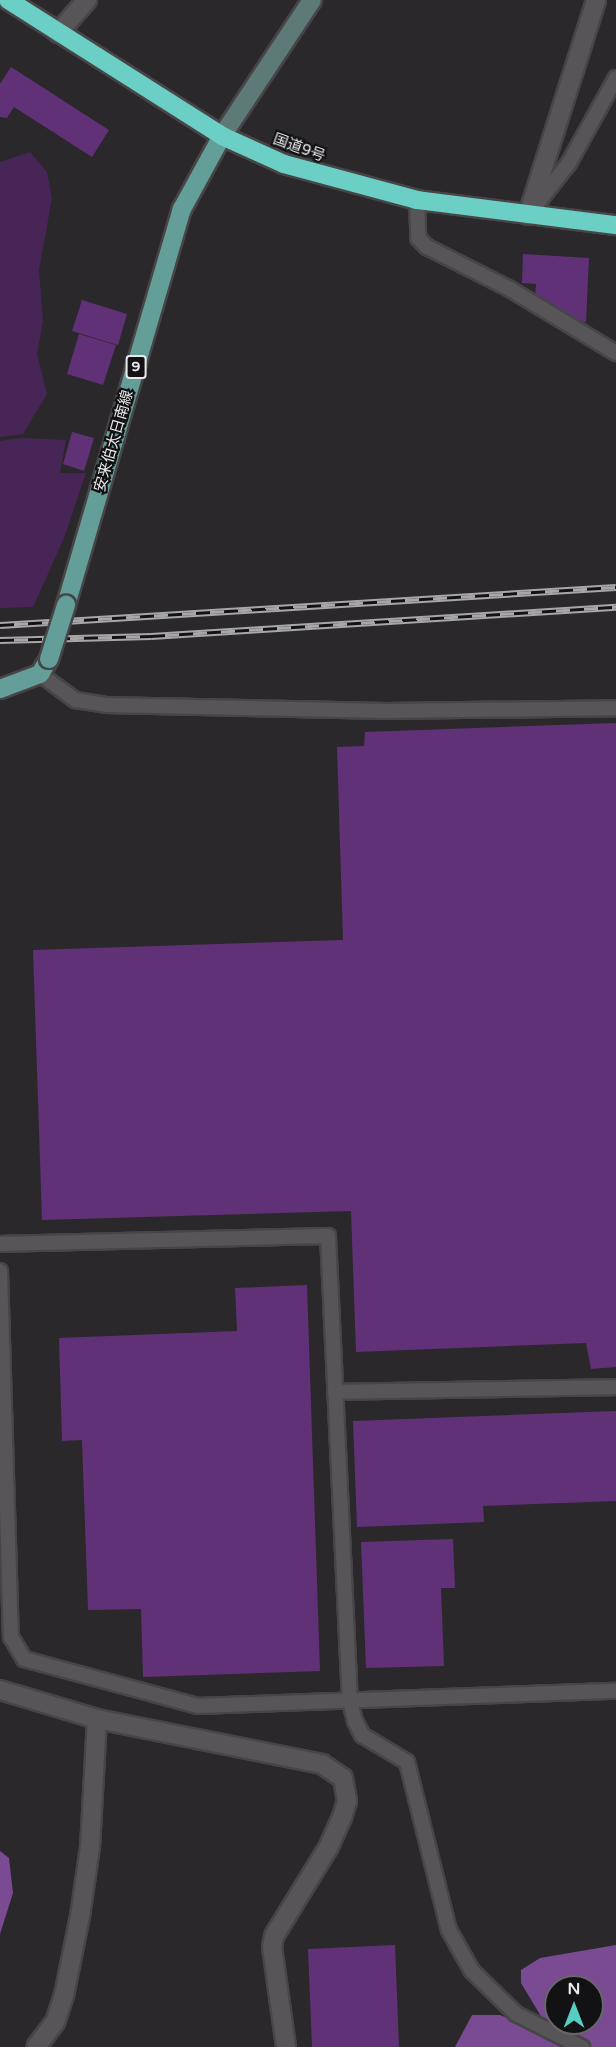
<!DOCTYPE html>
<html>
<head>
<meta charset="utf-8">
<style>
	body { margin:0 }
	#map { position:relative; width:616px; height:2047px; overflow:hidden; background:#2a282b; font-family:"Varela Round","Noto Sans JP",sans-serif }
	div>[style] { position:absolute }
	.green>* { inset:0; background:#472657 }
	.forest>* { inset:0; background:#7a4a92 }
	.building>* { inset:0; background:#613177 }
	.roads { filter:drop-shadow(2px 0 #474547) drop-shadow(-2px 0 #474547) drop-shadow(0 2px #474547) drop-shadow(0 -2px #474547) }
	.lane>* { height:14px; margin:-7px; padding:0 7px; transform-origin:7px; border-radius:7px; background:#575558 }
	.street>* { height:18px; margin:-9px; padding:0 9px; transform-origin:9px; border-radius:9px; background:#575558 }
	.secondary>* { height:18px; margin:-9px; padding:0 9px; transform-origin:9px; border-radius:9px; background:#5d7a79 }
	.primary>* { height:18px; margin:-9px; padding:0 9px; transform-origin:9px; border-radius:9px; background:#649e99 }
	.highway>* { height:18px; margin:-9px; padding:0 9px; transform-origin:9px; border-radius:9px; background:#6ccfc5 }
	.rail>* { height:7px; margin-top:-3.5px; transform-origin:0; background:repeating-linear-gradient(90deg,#121113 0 14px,#a7a6a8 0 28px); box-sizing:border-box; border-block:2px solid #a7a6a8 }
	.bridges { filter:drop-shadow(2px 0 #474547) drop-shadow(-2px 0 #474547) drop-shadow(0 2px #474547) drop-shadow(0 -2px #474547) }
	.primary-bridge>* { height:18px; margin:-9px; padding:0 9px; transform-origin:9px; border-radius:9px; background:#649e99 }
	span { translate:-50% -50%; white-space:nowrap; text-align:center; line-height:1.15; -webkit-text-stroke:4.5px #121113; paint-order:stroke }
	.shield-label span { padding:2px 4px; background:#121113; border:2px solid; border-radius:4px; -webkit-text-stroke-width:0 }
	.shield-label { font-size:14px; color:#eae9ea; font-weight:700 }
	.street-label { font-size:15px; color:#eae9ea }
	.north { position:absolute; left:544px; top:1975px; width:60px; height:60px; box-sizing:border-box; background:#121113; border:2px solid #686769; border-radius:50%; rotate:0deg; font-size:16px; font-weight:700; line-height:24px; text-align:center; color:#eae9ea }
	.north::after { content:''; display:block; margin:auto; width:21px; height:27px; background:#56cec3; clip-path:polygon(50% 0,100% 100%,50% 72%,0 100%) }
</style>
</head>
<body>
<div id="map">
	<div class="green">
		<i style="clip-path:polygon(30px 152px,47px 172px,52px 198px,39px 270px,43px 321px,37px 354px,47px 394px,23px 434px,0 437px,0 162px)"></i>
		<i style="clip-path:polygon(22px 438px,66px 440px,60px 473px,86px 473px,64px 538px,33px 607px,0 608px,0 441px)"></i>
	</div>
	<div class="forest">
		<i style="clip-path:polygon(0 1851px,9px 1858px,13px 1893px,0 1934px)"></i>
		<i style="clip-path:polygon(evenodd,616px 1945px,616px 2047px,455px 2047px,472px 2015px,500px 2015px,538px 2031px,542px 2018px,521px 1983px,521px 1970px,540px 1958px,616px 1945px,556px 1987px,592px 1987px,592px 2023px,556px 2023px,556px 1987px)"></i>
	</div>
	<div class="building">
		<i style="clip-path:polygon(11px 67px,109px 130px,92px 157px,14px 107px,7px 118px,0 117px,0 84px)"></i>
		<i style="clip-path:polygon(523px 254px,589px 258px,586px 322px,572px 321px,535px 297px,536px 284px,522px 283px)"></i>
		<i style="clip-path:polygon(82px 300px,127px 314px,118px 345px,72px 331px)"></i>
		<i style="clip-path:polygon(79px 334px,116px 345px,103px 385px,67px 374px)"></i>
		<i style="clip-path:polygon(72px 432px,94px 438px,84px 471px,63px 464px)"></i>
		<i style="clip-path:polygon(616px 723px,616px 1367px,591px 1369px,586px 1343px,356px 1352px,351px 1211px,42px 1220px,33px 950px,343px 940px,337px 747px,364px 746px,365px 732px)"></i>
		<i style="clip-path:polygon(307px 1285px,320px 1671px,143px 1677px,141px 1609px,88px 1610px,82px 1440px,62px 1441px,59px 1338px,237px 1331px,235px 1288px)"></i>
		<i style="clip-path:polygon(616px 1411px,616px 1501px,483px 1506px,484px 1522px,357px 1527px,353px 1421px)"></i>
		<i style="clip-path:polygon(453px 1539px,455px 1588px,441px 1588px,444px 1666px,366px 1668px,361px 1542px)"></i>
		<i style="clip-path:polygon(395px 1945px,399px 2047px,312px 2047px,308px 1949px)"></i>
	</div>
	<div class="roads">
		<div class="lane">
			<i style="left:417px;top:200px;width:38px;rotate:88deg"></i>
			<i style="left:418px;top:238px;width:13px;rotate:45deg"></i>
			<i style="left:427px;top:247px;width:93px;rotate:26.8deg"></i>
			<i style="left:510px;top:289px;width:124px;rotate:31.1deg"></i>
			<i style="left:533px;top:209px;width:58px;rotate:-52deg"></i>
			<i style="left:569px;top:163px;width:97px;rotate:-61.1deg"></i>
			<i style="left:40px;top:674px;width:44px;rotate:36.6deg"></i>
			<i style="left:75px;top:700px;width:30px;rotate:9deg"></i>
			<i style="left:105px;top:705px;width:281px;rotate:1.2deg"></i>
			<i style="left:386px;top:711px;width:230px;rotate:-0.7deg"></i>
			<i style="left:0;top:1244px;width:328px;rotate:-1.4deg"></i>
			<i style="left:328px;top:1236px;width:466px;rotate:87.3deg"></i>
			<i style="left:350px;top:1701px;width:21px;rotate:76deg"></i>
			<i style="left:355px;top:1721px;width:16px;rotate:63deg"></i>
			<i style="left:362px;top:1735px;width:52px;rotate:31deg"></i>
			<i style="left:407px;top:1762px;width:173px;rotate:76deg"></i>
			<i style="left:449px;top:1930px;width:47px;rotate:60.7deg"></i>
			<i style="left:472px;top:1971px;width:62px;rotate:44.3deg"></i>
			<i style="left:516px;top:2014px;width:74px;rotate:26.6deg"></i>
			<i style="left:0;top:1271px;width:366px;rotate:88.3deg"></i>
			<i style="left:11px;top:1637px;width:26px;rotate:59deg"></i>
			<i style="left:24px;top:1659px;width:180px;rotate:15.1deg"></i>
			<i style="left:198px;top:1706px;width:418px;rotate:-2.1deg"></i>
			<i style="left:335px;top:1392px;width:281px;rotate:-1deg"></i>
		</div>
		<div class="street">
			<i style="left:58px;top:33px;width:44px;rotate:-48.7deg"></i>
			<i style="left:528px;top:215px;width:225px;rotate:-72.4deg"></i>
			<i style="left:0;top:1690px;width:101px;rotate:16.6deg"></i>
			<i style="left:97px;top:1719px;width:128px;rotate:93.1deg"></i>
			<i style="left:90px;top:1847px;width:70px;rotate:98.2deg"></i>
			<i style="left:80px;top:1916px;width:81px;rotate:101.4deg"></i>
			<i style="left:64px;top:1995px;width:28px;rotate:108deg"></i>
			<i style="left:55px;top:2022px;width:31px;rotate:127deg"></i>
			<i style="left:97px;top:1719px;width:229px;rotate:11.3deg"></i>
			<i style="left:322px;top:1764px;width:25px;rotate:34deg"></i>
			<i style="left:343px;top:1778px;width:23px;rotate:80deg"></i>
			<i style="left:347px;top:1801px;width:17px;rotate:107deg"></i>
			<i style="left:342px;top:1817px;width:34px;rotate:114deg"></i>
			<i style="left:328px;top:1848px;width:103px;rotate:121.5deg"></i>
			<i style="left:274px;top:1936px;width:11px;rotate:100deg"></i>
			<i style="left:272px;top:1947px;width:101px;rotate:82deg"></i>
		</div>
		<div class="secondary">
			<i style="left:222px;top:136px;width:163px;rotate:-56.5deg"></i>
		</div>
		<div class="primary">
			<i style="left:66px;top:605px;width:413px;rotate:-73.7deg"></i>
			<i style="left:182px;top:209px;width:83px;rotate:-61.3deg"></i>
			<i style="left:0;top:689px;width:43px;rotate:-20.6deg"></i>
			<i style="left:40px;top:674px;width:17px;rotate:-59deg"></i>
		</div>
		<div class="highway">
			<i style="left:8px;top:0;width:254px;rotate:32.4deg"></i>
			<i style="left:222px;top:136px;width:68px;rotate:24.3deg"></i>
			<i style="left:284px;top:164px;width:138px;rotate:15.1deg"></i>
			<i style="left:417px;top:200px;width:201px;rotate:7.2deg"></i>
		</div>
	</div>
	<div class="rail">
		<i style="left:0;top:625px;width:617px;rotate:-3.53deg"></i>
		<i style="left:0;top:640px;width:151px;rotate:-1.5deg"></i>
		<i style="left:151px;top:636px;width:466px;rotate:-3.6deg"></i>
	</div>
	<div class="bridges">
		<div class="primary-bridge">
			<i style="left:49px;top:659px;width:57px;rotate:-72.5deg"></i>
		</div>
	</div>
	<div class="shield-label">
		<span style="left:136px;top:367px">9</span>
	</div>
	<div class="street-label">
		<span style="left:299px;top:148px;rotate:20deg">国道9号</span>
		<span style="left:114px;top:441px;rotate:-74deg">安来伯太日南線</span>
	</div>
	<div class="north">N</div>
</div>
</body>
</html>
